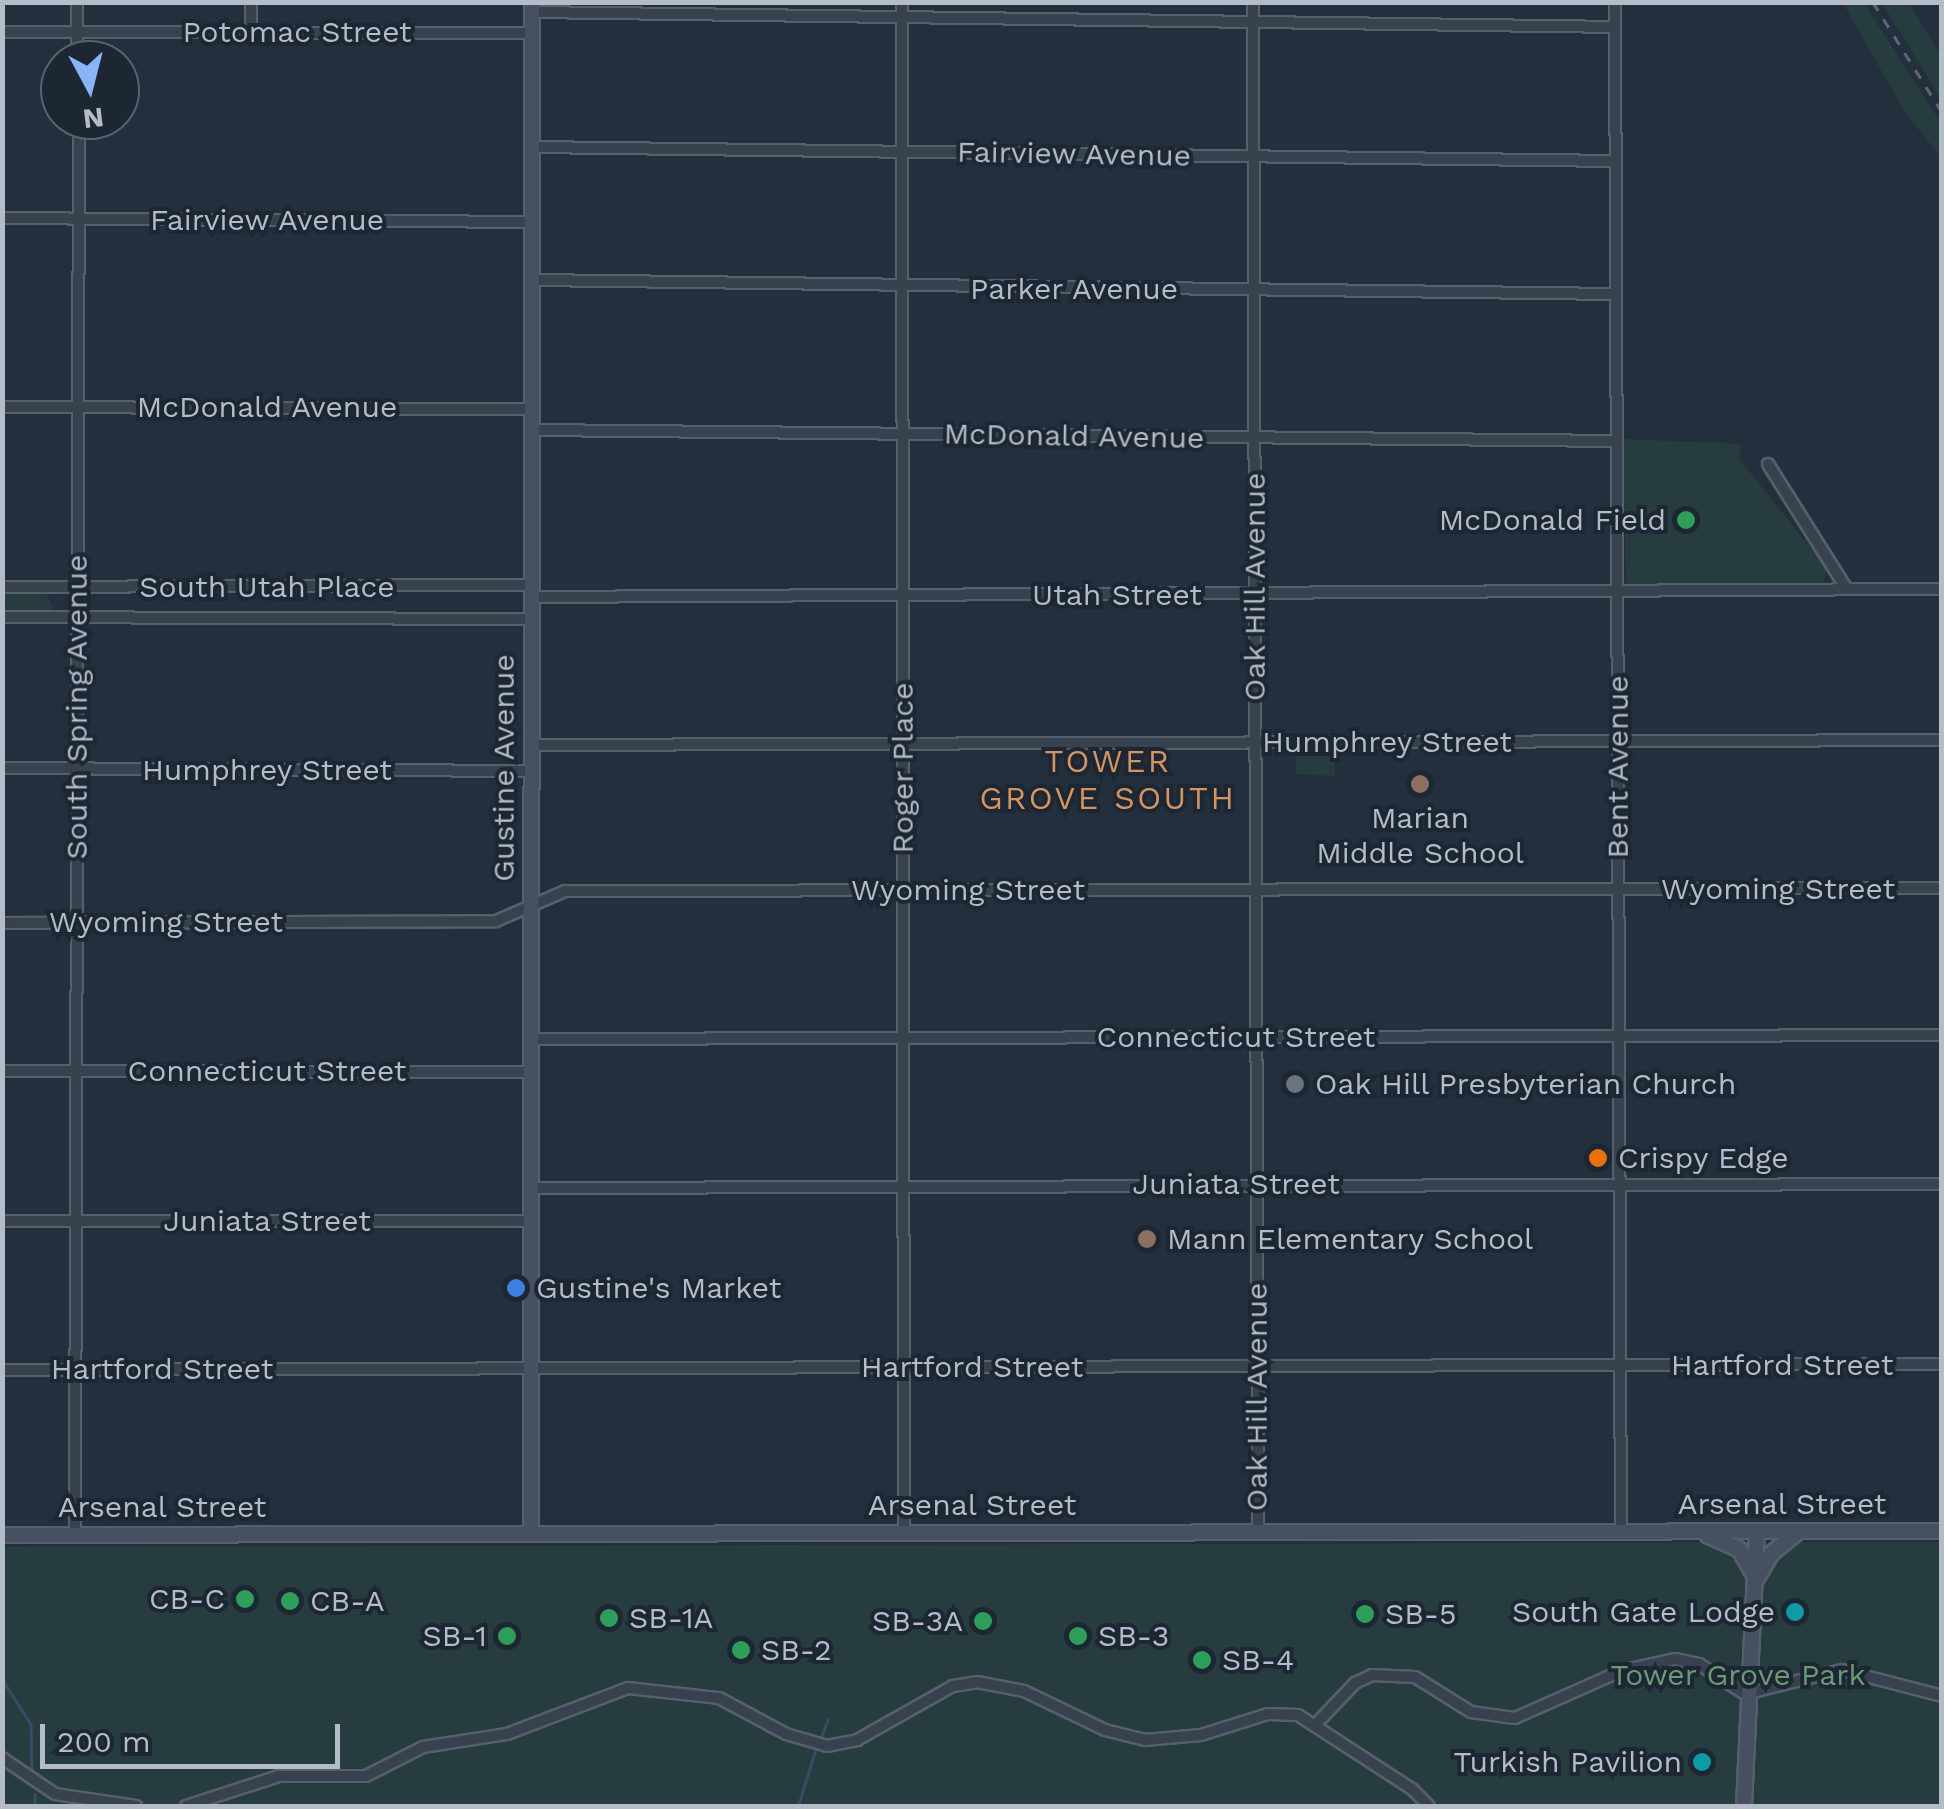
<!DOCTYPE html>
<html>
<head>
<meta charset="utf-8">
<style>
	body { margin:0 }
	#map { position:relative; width:1944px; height:1809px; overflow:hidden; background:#242f3e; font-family:"Work Sans",sans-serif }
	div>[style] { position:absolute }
	.green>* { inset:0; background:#263c3f }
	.stream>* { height:2.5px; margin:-1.25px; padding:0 1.25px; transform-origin:1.25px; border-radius:1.25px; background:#394c67 }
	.roads { filter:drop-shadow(2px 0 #565f6c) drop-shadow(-2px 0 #565f6c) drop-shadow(0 2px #565f6c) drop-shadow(0 -2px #565f6c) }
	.street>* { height:10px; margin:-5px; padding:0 5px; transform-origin:5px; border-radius:5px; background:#38414e }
	.secondary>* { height:14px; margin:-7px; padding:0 7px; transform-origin:7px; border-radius:7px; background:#465061 }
	.rail>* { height:2.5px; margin-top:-1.25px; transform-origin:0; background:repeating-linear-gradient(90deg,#5a6575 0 10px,transparent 0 20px) }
	.dots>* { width:28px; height:28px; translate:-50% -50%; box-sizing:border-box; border:5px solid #1d2633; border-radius:50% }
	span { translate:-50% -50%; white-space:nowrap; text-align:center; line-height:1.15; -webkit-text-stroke:8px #1d2633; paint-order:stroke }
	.street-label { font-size:30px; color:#b4bcc9 }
	.poi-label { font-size:30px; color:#b4bcc9 }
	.right { translate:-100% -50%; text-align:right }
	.left { translate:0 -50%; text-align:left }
	.park-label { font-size:30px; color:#6b9a76 }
	.neighbourhood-label { font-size:32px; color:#d59563; letter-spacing:2.5px }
	.frame { position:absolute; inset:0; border:5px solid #b4bcc9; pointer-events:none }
	.north { position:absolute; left:40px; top:40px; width:100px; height:100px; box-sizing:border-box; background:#1d2633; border:2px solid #59626f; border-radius:50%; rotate:173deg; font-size:28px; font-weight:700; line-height:40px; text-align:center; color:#b4bcc9 }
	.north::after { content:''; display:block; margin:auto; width:35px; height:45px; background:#8ab4f8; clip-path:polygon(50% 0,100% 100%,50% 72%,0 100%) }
	.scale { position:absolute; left:40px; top:1724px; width:300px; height:45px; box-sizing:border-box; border:5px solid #b4bcc9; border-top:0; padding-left:12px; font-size:30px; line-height:35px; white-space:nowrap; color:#b4bcc9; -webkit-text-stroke:8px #1d2633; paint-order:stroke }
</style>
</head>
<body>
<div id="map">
	<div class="green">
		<i style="clip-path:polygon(1843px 3px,1864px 3px,1941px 123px,1941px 157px,1906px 114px)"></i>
		<i style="clip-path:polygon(1882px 3px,1909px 3px,1941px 55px,1941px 99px)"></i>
		<i style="clip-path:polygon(1623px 439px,1741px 444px,1740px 460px,1828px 569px,1822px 584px,1626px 584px)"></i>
		<i style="clip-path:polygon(3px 592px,46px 593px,53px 608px,47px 614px,3px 614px)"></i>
		<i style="clip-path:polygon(1295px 755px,1335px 755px,1335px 776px,1296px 774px)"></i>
		<i style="clip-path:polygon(1941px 1542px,1941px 1806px,3px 1806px,2px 1547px)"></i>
	</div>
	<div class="stream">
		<i style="left:2px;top:1679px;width:54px;rotate:57.2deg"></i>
		<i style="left:31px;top:1724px;width:47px;rotate:88.8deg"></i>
		<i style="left:821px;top:1738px;width:20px;rotate:-70deg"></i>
		<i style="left:34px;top:1806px;width:11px;rotate:-85deg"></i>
		<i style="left:798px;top:1806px;width:58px;rotate:-72.8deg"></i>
	</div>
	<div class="roads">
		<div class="street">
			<i style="left:77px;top:2px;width:58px;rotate:90deg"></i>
			<i style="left:251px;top:2px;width:30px;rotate:90deg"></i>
			<i style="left:902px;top:2px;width:1531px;rotate:89.93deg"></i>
			<i style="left:1253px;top:2px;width:1530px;rotate:89.81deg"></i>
			<i style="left:1615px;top:2px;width:1529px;rotate:89.78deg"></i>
			<i style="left:532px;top:12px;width:1082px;rotate:0.79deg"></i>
			<i style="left:2px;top:32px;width:530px;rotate:0.11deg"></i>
			<i style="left:532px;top:147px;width:1083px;rotate:0.74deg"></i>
			<i style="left:2px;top:218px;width:530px;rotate:0.43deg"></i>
			<i style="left:532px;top:280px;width:1084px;rotate:0.74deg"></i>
			<i style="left:2px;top:407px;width:530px;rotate:0.22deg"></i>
			<i style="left:532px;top:430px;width:1085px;rotate:0.58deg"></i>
			<i style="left:1768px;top:464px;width:146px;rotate:57.8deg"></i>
			<i style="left:2px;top:587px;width:530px;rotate:-0.22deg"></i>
			<i style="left:532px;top:597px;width:1410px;rotate:-0.33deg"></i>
			<i style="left:2px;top:617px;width:530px;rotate:0.22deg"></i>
			<i style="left:532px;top:745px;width:1410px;rotate:-0.2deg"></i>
			<i style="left:2px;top:768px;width:530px;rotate:0.32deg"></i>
			<i style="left:2px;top:923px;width:494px;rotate:-0.2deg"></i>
			<i style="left:496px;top:921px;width:75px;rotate:-23.5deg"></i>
			<i style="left:565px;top:891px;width:1377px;rotate:-0.12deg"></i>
			<i style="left:531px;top:1039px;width:1411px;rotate:-0.16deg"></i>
			<i style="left:2px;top:1071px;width:529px;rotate:0.11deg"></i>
			<i style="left:531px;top:1188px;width:1411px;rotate:-0.16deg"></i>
			<i style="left:2px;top:1221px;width:529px"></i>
			<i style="left:2px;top:1370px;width:1940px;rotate:-0.18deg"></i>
			<i style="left:75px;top:1535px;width:1415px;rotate:-89.84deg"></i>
			<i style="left:1316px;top:1724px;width:57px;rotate:-46.4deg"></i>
			<i style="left:1355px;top:1683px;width:19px;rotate:-25deg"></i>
			<i style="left:1372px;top:1675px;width:43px;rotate:2.7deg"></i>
			<i style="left:1415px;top:1677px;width:66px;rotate:32deg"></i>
			<i style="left:1471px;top:1712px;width:44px;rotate:7.8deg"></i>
			<i style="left:1515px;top:1718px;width:116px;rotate:-23.9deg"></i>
			<i style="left:1621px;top:1671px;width:55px;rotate:-12.5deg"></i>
			<i style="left:1675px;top:1659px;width:25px;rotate:12deg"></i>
			<i style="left:1699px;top:1664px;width:55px;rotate:33.1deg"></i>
			<i style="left:1745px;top:1694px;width:100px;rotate:-13.9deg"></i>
			<i style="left:1842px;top:1670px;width:103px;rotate:14.6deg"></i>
			<i style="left:2px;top:1758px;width:64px;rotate:34.2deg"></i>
			<i style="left:55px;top:1794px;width:82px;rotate:8.4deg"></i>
			<i style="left:186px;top:1806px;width:98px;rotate:-17.9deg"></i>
			<i style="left:279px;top:1776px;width:87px"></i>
			<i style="left:366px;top:1776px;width:64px;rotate:-27deg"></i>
			<i style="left:423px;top:1747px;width:85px;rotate:-8.8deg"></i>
			<i style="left:507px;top:1734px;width:129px;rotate:-20.8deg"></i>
			<i style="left:628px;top:1688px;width:92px;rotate:6.3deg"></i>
			<i style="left:719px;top:1698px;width:76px;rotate:28.2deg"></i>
			<i style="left:786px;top:1734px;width:43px;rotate:16.3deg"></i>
			<i style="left:827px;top:1746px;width:31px;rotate:-11deg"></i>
			<i style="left:857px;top:1740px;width:110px;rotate:-29.4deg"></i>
			<i style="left:953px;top:1686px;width:24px;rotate:-9deg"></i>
			<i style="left:977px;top:1682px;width:48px;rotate:10.8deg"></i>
			<i style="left:1024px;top:1691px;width:90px;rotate:25.7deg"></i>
			<i style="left:1105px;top:1730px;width:41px;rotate:14deg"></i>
			<i style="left:1145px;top:1740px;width:56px;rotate:-5.1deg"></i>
			<i style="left:1201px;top:1735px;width:70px;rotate:-17.4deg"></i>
			<i style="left:1268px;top:1714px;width:30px;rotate:2deg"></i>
			<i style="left:1298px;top:1715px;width:136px;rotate:33deg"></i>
			<i style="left:1412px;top:1789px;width:24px;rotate:45deg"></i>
		</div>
		<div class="secondary">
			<i style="left:531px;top:1534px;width:1532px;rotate:-89.96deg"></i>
			<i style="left:2px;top:1535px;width:1940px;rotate:-0.12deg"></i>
			<i style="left:1707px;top:1535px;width:35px;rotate:24deg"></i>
			<i style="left:1739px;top:1549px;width:28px;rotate:60deg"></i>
			<i style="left:1757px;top:1578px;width:29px;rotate:-59deg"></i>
			<i style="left:1772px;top:1553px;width:33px;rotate:-39deg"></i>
			<i style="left:1744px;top:1806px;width:275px;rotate:-87.3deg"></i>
		</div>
	</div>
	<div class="rail">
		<i style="left:1873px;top:2px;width:130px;rotate:57.9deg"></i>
	</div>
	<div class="dots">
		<i style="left:1686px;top:520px;background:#2e9e5b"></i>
		<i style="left:1420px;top:784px;background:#8d6e63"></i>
		<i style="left:1295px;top:1084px;background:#6b7280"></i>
		<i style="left:1598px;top:1158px;background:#e8710a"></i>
		<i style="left:1147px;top:1239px;background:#8d6e63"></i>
		<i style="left:516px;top:1288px;background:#3f7fe0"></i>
		<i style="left:245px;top:1599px;background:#2e9e5b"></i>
		<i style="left:290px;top:1601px;background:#2e9e5b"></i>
		<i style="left:1795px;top:1612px;background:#0f9aa8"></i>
		<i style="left:1365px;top:1614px;background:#2e9e5b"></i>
		<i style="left:609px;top:1618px;background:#2e9e5b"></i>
		<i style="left:983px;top:1621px;background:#2e9e5b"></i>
		<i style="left:507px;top:1636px;background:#2e9e5b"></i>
		<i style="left:1078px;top:1636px;background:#2e9e5b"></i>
		<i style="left:741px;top:1650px;background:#2e9e5b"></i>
		<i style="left:1202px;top:1660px;background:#2e9e5b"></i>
		<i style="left:1702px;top:1762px;background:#0f9aa8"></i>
	</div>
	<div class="street-label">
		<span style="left:297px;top:32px">Potomac Street</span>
		<span style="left:1074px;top:154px;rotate:1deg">Fairview Avenue</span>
		<span style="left:267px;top:220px">Fairview Avenue</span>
		<span style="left:1074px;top:289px">Parker Avenue</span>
		<span style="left:267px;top:407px">McDonald Avenue</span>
		<span style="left:1074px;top:436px;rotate:1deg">McDonald Avenue</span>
		<span style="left:267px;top:587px">South Utah Place</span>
		<span style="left:1255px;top:587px;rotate:-90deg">Oak Hill Avenue</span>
		<span style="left:1117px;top:595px">Utah Street</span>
		<span style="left:77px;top:707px;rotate:-90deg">South Spring Avenue</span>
		<span style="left:1387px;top:742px">Humphrey Street</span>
		<span style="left:1618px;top:767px;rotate:-90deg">Bent Avenue</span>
		<span style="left:504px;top:768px;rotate:-90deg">Gustine Avenue</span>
		<span style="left:903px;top:768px;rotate:-90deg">Roger Place</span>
		<span style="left:267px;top:770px">Humphrey Street</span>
		<span style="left:1778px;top:889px">Wyoming Street</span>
		<span style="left:968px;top:890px">Wyoming Street</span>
		<span style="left:166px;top:922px">Wyoming Street</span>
		<span style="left:1236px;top:1037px">Connecticut Street</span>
		<span style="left:267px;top:1071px">Connecticut Street</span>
		<span style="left:1236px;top:1184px">Juniata Street</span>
		<span style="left:267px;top:1221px">Juniata Street</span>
		<span style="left:1782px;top:1365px">Hartford Street</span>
		<span style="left:972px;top:1367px">Hartford Street</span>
		<span style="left:162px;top:1369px">Hartford Street</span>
		<span style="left:1257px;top:1397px;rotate:-90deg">Oak Hill Avenue</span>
		<span style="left:1782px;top:1504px">Arsenal Street</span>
		<span style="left:972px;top:1505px">Arsenal Street</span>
		<span style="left:162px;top:1507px">Arsenal Street</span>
	</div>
	<div class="poi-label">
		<span class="right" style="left:1666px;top:520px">McDonald Field</span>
		<span style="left:1420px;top:835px">Marian<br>Middle School</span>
		<span class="left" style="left:1315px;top:1084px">Oak Hill Presbyterian Church</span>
		<span class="left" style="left:1618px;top:1158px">Crispy Edge</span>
		<span class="left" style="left:1167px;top:1239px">Mann Elementary School</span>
		<span class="left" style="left:536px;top:1288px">Gustine's Market</span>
		<span class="right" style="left:225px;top:1599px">CB-C</span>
		<span class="left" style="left:310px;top:1601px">CB-A</span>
		<span class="right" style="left:1775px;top:1612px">South Gate Lodge</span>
		<span class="left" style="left:1385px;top:1614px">SB-5</span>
		<span class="left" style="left:629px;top:1618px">SB-1A</span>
		<span class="right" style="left:963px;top:1621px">SB-3A</span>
		<span class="right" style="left:487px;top:1636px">SB-1</span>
		<span class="left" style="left:1098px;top:1636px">SB-3</span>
		<span class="left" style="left:761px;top:1650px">SB-2</span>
		<span class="left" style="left:1222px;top:1660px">SB-4</span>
		<span class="right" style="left:1682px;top:1762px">Turkish Pavilion</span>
	</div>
	<div class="park-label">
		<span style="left:1738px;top:1675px">Tower Grove Park</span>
	</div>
	<div class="neighbourhood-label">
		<span style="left:1108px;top:780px">TOWER<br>GROVE SOUTH</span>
	</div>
	<div class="frame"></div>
	<div class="north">N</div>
	<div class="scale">200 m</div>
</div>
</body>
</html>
